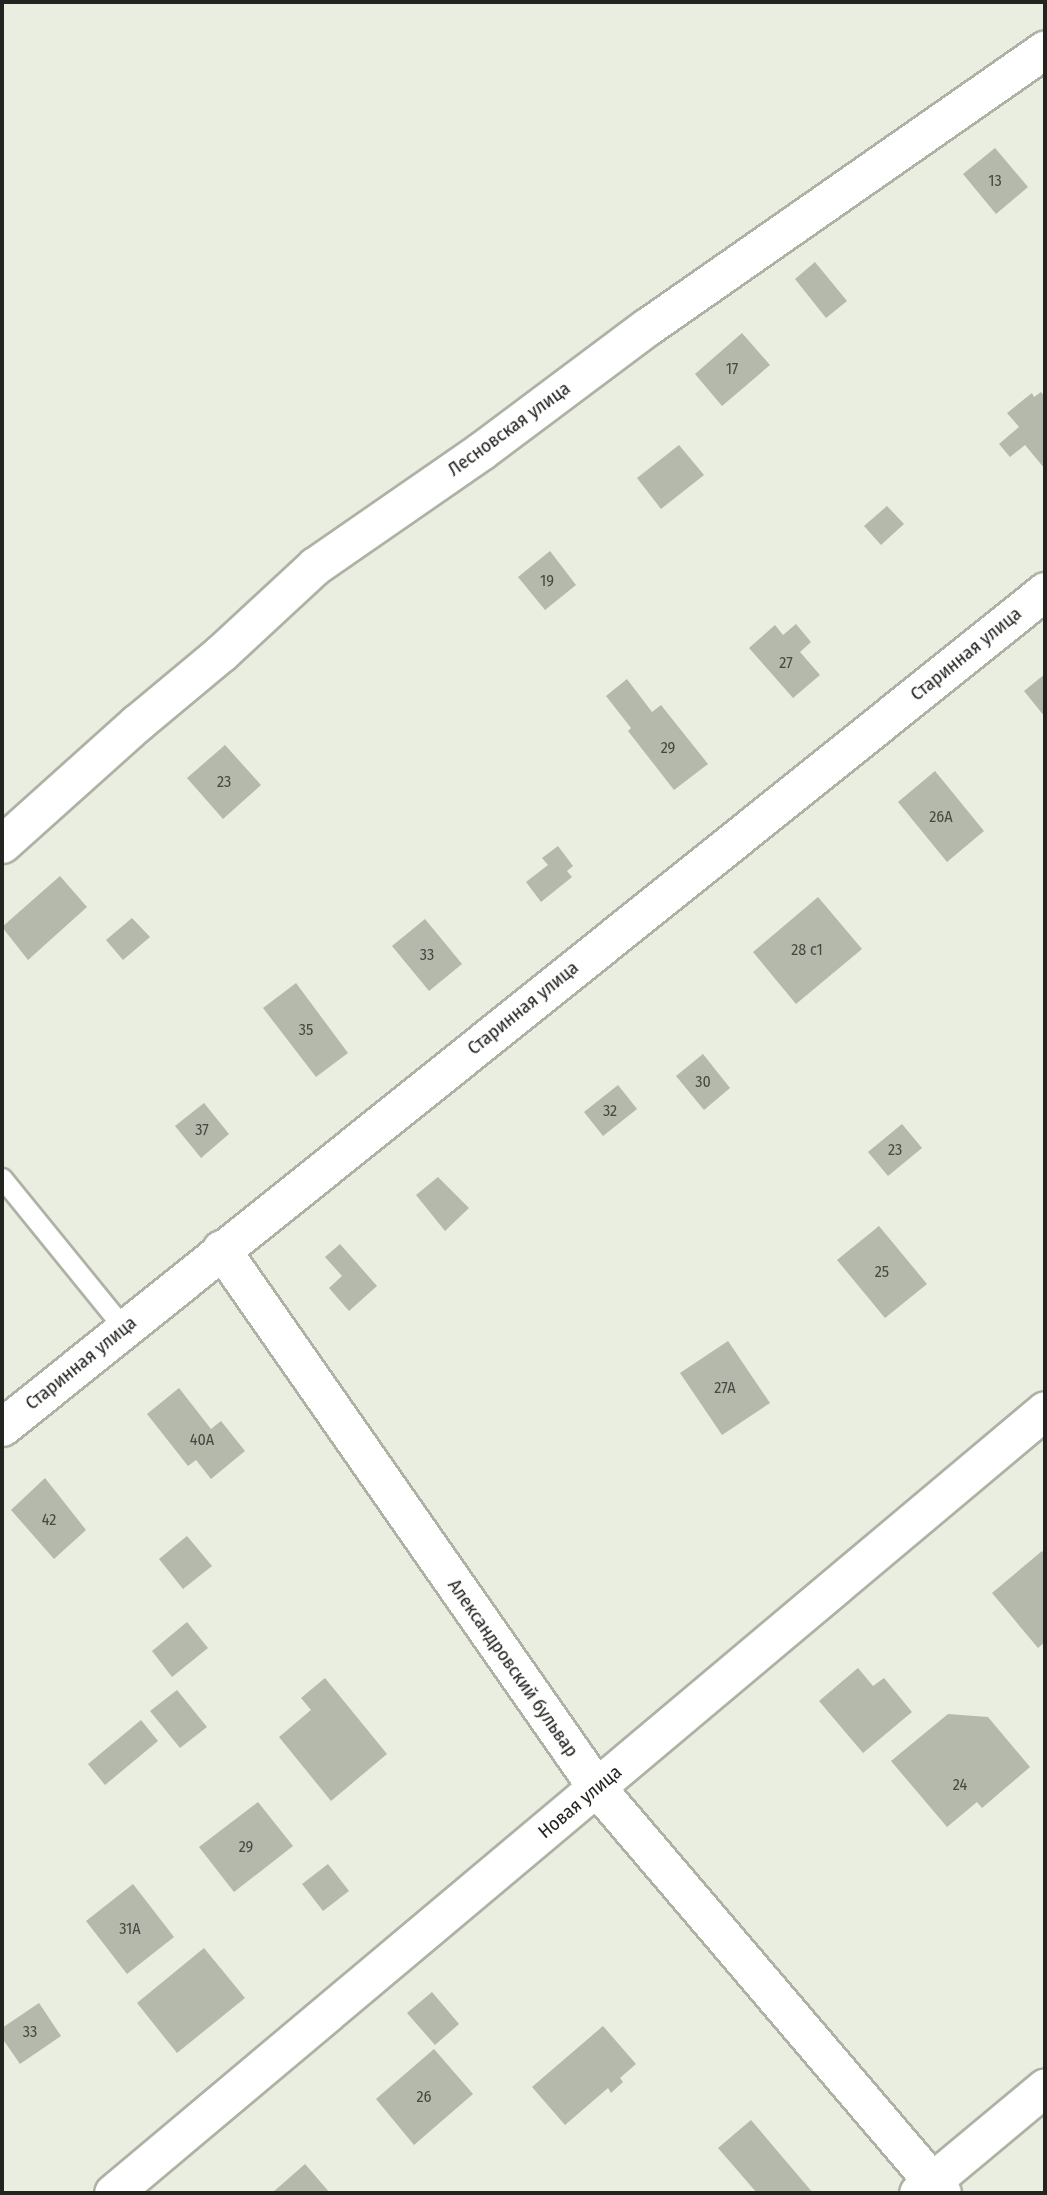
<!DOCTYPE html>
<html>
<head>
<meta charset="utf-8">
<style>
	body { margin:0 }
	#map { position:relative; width:1047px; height:2195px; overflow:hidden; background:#e9eee0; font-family:"Fira Sans Condensed",sans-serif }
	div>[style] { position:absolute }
	.building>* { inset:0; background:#b4b9ac }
	.roads { filter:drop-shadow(2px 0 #adb2a5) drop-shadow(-2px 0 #adb2a5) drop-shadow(0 2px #adb2a5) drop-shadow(0 -2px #adb2a5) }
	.service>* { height:19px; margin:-9.5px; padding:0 9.5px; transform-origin:9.5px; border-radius:9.5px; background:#fff }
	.minor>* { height:37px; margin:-18.5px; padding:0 18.5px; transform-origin:18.5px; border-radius:18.5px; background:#fff }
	span { translate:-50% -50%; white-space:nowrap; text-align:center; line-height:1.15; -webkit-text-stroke:5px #fff; paint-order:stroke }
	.number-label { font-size:16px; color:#464942 }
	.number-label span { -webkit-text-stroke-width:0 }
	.street-label { font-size:19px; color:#22241f }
	.frame { position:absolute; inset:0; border:4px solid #22241f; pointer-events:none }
</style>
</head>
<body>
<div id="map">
	<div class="building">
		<i style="clip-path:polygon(995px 148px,1028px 187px,996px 214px,963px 174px)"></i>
		<i style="clip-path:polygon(815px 262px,847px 301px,826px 318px,795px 279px)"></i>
		<i style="clip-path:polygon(742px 333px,770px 365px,722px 406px,695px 374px)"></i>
		<i style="clip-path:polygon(1041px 392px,1045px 397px,1045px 469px,1025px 445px,1010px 457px,999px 444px,1019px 427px,1007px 413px,1032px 393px,1034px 397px)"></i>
		<i style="clip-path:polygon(679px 445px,704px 475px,661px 509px,637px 478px)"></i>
		<i style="clip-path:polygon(887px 506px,904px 524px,881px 545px,864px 526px)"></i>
		<i style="clip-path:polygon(550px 551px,576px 585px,545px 610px,518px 577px)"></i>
		<i style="clip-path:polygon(796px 624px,811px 642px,800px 652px,820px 675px,793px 698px,749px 648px,775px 625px,783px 635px)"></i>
		<i style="clip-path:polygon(1045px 674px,1045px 717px,1024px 691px)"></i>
		<i style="clip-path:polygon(627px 679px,652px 712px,661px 705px,708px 764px,674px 790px,628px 731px,631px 728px,606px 696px)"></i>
		<i style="clip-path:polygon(225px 745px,261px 785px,223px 819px,187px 778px)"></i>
		<i style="clip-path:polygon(935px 771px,984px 831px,947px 862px,898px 802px)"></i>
		<i style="clip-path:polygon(558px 846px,573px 866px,567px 871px,572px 877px,541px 902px,526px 882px,548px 865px,542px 858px)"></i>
		<i style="clip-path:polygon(60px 876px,87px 907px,28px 960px,2px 927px)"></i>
		<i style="clip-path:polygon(818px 897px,862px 949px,796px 1004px,753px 952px)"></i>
		<i style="clip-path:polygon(132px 918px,150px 937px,123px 960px,106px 940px)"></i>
		<i style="clip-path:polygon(425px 919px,462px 964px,429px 991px,392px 946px)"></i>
		<i style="clip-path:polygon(296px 983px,348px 1053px,316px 1077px,263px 1008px)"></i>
		<i style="clip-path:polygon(703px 1054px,730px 1088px,704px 1110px,676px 1076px)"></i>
		<i style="clip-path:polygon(618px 1085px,637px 1109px,603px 1136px,584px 1112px)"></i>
		<i style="clip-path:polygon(204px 1103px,229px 1134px,201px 1158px,175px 1126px)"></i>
		<i style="clip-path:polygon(902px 1124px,922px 1148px,888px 1176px,868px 1152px)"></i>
		<i style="clip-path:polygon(438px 1177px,469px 1208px,445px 1231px,416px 1195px)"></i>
		<i style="clip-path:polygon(879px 1226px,927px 1284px,885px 1318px,837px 1260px)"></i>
		<i style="clip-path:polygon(340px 1244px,377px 1286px,349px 1311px,329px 1288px,342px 1276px,325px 1257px)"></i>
		<i style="clip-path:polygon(728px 1341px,770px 1403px,722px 1435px,680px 1373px)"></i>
		<i style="clip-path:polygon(179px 1388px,211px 1429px,221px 1421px,245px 1451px,211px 1479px,196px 1460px,188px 1466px,147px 1414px)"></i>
		<i style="clip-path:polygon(45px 1478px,86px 1530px,54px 1559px,11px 1510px)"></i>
		<i style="clip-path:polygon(187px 1536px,212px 1566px,183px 1589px,159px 1559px)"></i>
		<i style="clip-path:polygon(1042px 1551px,1045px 1555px,1045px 1642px,1038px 1648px,992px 1593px)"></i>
		<i style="clip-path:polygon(187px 1622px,208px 1648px,172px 1677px,152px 1651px)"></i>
		<i style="clip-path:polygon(858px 1668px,873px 1686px,884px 1678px,912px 1712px,863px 1753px,819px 1701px)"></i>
		<i style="clip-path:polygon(325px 1678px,387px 1754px,331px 1801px,279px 1737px,311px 1710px,301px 1698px)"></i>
		<i style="clip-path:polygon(177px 1690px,207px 1727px,180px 1748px,150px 1711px)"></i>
		<i style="clip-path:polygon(948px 1714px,988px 1717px,1030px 1767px,982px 1808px,977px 1802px,947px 1827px,891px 1761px)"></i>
		<i style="clip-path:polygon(141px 1720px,158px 1741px,105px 1785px,88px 1764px)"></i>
		<i style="clip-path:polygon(258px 1802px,293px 1846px,234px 1892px,199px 1847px)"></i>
		<i style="clip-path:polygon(328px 1864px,349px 1891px,323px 1911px,302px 1884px)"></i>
		<i style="clip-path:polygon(133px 1884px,174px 1937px,127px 1974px,86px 1921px)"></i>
		<i style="clip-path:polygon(204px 1948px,245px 1998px,177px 2053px,137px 2003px)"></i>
		<i style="clip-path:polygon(432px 1992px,459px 2024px,435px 2045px,407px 2013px)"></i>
		<i style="clip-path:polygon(39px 2003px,61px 2036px,20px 2064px,2px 2038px,2px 2028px)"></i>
		<i style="clip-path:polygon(603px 2026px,636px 2064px,620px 2078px,623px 2082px,611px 2093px,608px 2088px,565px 2125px,532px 2087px)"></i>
		<i style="clip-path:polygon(434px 2049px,473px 2094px,414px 2145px,376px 2099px)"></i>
		<i style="clip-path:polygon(751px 2120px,813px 2193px,757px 2193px,718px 2148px)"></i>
		<i style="clip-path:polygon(305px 2164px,330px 2193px,272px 2193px)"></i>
	</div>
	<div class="roads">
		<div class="service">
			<i style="left:2px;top:1178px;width:193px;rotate:50.9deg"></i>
		</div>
		<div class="minor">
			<i style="left:2px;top:844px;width:181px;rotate:-41.9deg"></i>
			<i style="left:137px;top:723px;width:109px;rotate:-39.8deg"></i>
			<i style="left:221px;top:653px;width:128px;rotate:-42.8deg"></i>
			<i style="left:315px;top:566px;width:202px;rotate:-34.7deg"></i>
			<i style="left:481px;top:451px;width:207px;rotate:-36.8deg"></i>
			<i style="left:647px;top:327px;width:485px;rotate:-34.9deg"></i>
			<i style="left:221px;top:1249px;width:657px;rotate:55.1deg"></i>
			<i style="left:597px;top:1788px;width:532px;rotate:49.57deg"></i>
			<i style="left:2px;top:1427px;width:1337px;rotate:-38.71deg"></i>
			<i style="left:113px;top:2193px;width:1217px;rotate:-40.03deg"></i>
			<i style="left:918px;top:2193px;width:165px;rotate:-39.8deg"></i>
		</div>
	</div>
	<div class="number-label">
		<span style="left:995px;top:181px">13</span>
		<span style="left:732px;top:369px">17</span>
		<span style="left:547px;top:581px">19</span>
		<span style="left:786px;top:663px">27</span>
		<span style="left:668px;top:748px">29</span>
		<span style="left:224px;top:782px">23</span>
		<span style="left:941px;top:817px">26А</span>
		<span style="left:807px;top:950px">28 с1</span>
		<span style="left:427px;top:955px">33</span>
		<span style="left:306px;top:1030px">35</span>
		<span style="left:703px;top:1082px">30</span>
		<span style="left:610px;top:1111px">32</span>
		<span style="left:202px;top:1130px">37</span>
		<span style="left:895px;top:1150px">23</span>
		<span style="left:882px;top:1272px">25</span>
		<span style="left:725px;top:1388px">27А</span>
		<span style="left:202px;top:1440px">40А</span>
		<span style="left:49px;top:1520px">42</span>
		<span style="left:960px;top:1785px">24</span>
		<span style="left:246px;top:1847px">29</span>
		<span style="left:130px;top:1929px">31А</span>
		<span style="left:30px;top:2032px">33</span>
		<span style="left:424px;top:2097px">26</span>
	</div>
	<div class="street-label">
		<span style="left:509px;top:429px;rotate:-36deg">Лесновская улица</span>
		<span style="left:966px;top:654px;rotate:-39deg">Старинная улица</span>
		<span style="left:523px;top:1008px;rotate:-39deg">Старинная улица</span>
		<span style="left:81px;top:1363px;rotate:-39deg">Старинная улица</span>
		<span style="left:513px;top:1668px;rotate:55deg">Александровский бульвар</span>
		<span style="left:580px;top:1802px;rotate:-40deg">Новая улица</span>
	</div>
	<div class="frame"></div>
</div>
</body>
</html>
